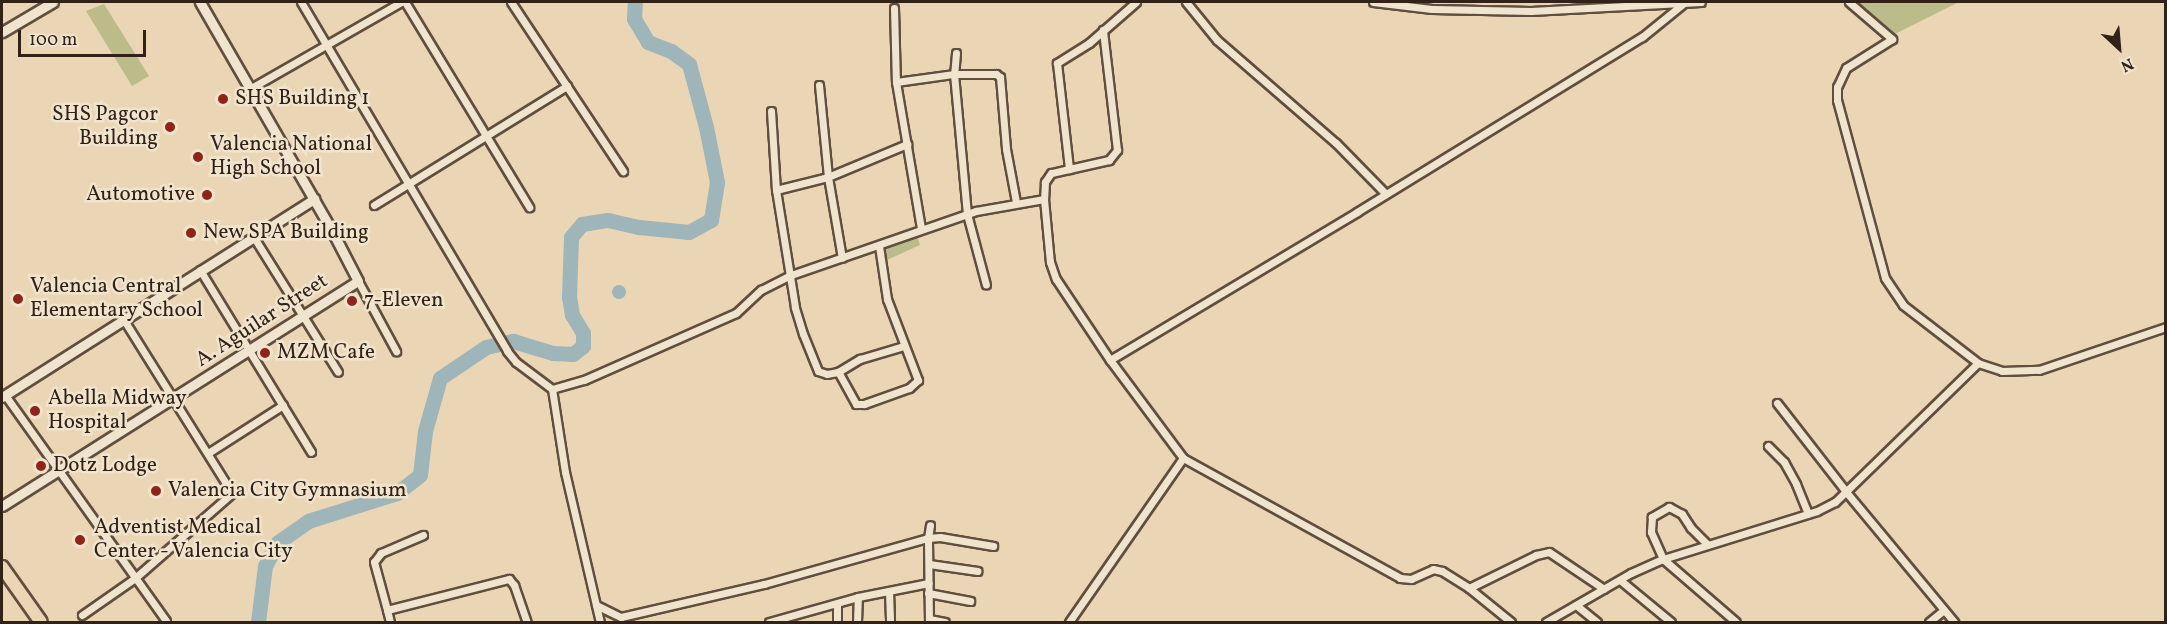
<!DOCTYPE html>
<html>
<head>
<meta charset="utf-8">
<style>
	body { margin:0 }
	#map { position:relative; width:2167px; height:624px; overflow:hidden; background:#ead5b4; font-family:Vollkorn,serif }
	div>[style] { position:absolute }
	.green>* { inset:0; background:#bbbc8a }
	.water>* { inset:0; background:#9eb5b9 }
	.round { border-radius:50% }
	.river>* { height:15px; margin:-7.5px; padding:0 7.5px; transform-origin:7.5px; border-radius:7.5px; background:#9eb5b9 }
	.roads { filter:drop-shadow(2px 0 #604e3e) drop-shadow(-2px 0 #604e3e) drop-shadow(0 2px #604e3e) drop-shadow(0 -2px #604e3e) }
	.minor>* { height:7px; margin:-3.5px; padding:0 3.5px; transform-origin:3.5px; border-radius:3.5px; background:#f1e4ce }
	.tertiary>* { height:9px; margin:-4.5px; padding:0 4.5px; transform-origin:4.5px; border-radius:4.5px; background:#f1e4ce }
	.trunk>* { height:12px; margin:-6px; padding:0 6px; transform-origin:6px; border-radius:6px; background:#ead5b4 }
	.dots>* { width:16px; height:16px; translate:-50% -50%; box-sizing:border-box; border:3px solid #f1e4ce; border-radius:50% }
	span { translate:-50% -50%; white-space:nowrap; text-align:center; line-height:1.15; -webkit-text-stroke:5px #f1e4ce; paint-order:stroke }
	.poi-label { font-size:21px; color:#322116 }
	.left { translate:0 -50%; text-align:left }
	.right { translate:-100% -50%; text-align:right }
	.street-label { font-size:21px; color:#322116 }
	.frame { position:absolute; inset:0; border:3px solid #322116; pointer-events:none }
	.north { position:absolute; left:2089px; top:18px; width:60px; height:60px; -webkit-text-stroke:4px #f1e4ce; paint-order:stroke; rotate:154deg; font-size:16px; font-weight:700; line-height:24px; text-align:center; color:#322116 }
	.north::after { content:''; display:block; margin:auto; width:21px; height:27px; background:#322116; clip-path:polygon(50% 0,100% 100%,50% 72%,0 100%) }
	.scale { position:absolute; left:18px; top:30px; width:128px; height:27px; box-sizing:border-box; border:3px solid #322116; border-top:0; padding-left:8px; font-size:18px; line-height:21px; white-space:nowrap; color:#322116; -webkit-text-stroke:4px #f1e4ce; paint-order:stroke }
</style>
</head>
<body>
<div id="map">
	<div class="green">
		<i style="clip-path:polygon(1858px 2px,1959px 2px,1895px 34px)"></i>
		<i style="clip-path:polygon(104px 4px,149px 76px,132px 86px,86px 11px)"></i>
		<i style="clip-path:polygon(916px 233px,920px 245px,887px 260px,883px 246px)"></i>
	</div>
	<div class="water">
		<i class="round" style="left:612px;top:285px;width:14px;height:14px"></i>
	</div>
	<div class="river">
		<i style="left:258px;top:622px;width:56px;rotate:-82.9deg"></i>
		<i style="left:265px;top:566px;width:26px;rotate:-62deg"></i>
		<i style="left:277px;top:543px;width:38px;rotate:-35deg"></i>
		<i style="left:308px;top:521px;width:93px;rotate:-17.5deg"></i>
		<i style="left:397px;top:493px;width:29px;rotate:-38deg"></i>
		<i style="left:420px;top:475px;width:44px;rotate:-83.5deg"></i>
		<i style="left:425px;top:431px;width:55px;rotate:-74.2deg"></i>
		<i style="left:440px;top:378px;width:55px;rotate:-34deg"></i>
		<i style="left:486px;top:347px;width:28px;rotate:-13deg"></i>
		<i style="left:513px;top:341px;width:42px;rotate:16.7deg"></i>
		<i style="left:553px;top:353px;width:20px;rotate:3deg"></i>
		<i style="left:573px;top:354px;width:13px;rotate:-39deg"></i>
		<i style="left:583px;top:346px;width:13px;rotate:-90deg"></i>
		<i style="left:583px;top:333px;width:21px;rotate:-121deg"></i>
		<i style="left:572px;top:315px;width:18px;rotate:-99deg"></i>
		<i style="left:569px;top:297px;width:60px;rotate:-88.1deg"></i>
		<i style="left:571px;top:237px;width:17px;rotate:-50deg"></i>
		<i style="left:582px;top:224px;width:26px;rotate:-9deg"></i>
		<i style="left:608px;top:220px;width:32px;rotate:13deg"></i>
		<i style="left:639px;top:227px;width:50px;rotate:5.7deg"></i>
		<i style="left:689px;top:232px;width:25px;rotate:-29deg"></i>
		<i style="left:711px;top:220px;width:38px;rotate:-81deg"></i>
		<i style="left:717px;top:182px;width:56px;rotate:-101.3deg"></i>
		<i style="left:706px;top:127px;width:65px;rotate:-105.1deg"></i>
		<i style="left:689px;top:64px;width:22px;rotate:-144deg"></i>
		<i style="left:671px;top:51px;width:25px;rotate:-159deg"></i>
		<i style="left:648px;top:42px;width:27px;rotate:-121deg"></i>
		<i style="left:634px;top:19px;width:17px;rotate:-87deg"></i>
	</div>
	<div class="roads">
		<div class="minor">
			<i style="left:301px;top:2px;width:405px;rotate:59.4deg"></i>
			<i style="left:507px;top:351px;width:14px;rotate:51deg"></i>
			<i style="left:516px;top:362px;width:45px;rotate:36.9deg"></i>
			<i style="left:552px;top:389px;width:84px;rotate:81.1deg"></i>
			<i style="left:565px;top:472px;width:154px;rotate:76.9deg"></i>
			<i style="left:405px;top:2px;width:240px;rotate:58.8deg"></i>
			<i style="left:511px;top:2px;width:203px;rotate:56.5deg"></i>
			<i style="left:1136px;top:2px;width:62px;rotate:138.9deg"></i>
			<i style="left:1089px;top:43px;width:38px;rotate:148deg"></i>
			<i style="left:1057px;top:63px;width:107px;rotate:83.5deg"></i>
			<i style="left:1069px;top:169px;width:18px;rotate:167deg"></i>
			<i style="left:1051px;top:173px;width:11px;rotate:124deg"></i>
			<i style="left:1045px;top:182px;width:17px;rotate:93deg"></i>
			<i style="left:1044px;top:199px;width:63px;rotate:84.6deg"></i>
			<i style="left:1050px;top:262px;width:18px;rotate:71deg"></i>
			<i style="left:1056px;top:279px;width:97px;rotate:56.3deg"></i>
			<i style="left:1110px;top:360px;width:122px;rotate:53.3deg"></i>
			<i style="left:1183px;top:458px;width:248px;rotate:28.9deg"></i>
			<i style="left:1400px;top:578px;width:11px;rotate:5deg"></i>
			<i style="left:1411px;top:579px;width:24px;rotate:-24deg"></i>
			<i style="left:1433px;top:569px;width:9px;rotate:13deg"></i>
			<i style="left:1442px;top:571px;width:32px;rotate:32deg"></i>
			<i style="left:1469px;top:588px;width:54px;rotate:39deg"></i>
			<i style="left:1186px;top:2px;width:49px;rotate:50.8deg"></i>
			<i style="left:1217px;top:40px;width:157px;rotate:40.9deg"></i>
			<i style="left:1336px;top:143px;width:71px;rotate:45.6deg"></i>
			<i style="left:1373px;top:2px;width:59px;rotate:6.8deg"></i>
			<i style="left:1432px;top:9px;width:99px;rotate:1.2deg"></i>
			<i style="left:1531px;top:11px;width:170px;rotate:-3deg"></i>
			<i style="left:1849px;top:2px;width:57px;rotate:40.7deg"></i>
			<i style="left:1892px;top:39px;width:54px;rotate:147.8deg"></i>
			<i style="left:1846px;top:68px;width:21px;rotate:115deg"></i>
			<i style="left:1837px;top:87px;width:13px;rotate:90deg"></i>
			<i style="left:1837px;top:100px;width:184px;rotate:74.9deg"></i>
			<i style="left:1885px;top:278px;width:32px;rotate:56deg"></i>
			<i style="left:1903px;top:305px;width:95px;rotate:37.7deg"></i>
			<i style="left:1978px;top:363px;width:25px;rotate:18deg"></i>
			<i style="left:2002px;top:371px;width:37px;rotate:-2deg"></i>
			<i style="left:2039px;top:370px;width:134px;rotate:-18.7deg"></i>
			<i style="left:894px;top:8px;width:74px;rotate:88.5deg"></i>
			<i style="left:896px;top:82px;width:148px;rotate:80.3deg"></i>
			<i style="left:956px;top:53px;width:21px;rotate:95deg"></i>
			<i style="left:954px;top:74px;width:141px;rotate:84.7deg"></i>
			<i style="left:967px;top:214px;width:73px;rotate:75deg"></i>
			<i style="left:896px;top:82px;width:59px;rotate:-7.9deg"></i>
			<i style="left:954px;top:74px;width:42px"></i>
			<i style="left:996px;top:74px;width:5px;rotate:37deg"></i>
			<i style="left:1000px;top:77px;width:72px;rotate:85.2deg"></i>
			<i style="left:1006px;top:149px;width:54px;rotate:79.3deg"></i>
			<i style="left:819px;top:85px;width:92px;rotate:84.4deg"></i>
			<i style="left:828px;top:177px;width:82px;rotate:80.2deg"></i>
			<i style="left:251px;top:88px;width:173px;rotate:-29.8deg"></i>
			<i style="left:771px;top:111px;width:79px;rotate:86.4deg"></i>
			<i style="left:1069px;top:169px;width:41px;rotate:-12.7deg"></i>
			<i style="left:1109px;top:160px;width:13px;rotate:-51deg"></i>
			<i style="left:1117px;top:150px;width:121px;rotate:-96.7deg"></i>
			<i style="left:374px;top:205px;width:227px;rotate:-31.7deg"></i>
			<i style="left:253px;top:236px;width:160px;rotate:58deg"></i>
			<i style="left:879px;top:246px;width:54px;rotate:81.4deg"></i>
			<i style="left:887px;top:299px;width:87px;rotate:69.1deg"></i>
			<i style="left:918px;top:380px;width:12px;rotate:138deg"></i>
			<i style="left:909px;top:388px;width:48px;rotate:160.4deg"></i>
			<i style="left:864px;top:404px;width:8px;rotate:180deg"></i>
			<i style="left:856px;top:404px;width:37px;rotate:-119deg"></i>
			<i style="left:838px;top:372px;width:11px;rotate:170deg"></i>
			<i style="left:827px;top:374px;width:9px;rotate:-162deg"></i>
			<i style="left:818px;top:371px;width:40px;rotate:-112deg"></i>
			<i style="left:803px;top:334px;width:28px;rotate:-107deg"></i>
			<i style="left:795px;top:307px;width:119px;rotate:-99.2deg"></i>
			<i style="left:776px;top:190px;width:54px;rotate:-14deg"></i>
			<i style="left:828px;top:177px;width:86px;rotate:-22.7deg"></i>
			<i style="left:200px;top:270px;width:213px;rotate:58.6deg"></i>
			<i style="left:358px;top:281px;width:80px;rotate:61.5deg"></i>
			<i style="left:1110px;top:360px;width:288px;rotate:-30.9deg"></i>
			<i style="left:1357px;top:212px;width:334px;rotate:-31.6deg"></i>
			<i style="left:1642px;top:37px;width:54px;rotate:-39deg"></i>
			<i style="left:838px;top:372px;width:26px;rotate:-31deg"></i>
			<i style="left:860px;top:359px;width:46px;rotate:-16.5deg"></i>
			<i style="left:552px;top:389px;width:33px;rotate:-16deg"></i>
			<i style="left:584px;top:380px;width:166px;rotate:-23.8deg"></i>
			<i style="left:736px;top:313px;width:34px;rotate:-43deg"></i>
			<i style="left:761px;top:290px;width:34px;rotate:-27deg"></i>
			<i style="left:791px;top:275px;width:196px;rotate:-19.1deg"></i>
			<i style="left:976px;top:211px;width:69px;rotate:-10deg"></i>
			<i style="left:5px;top:395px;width:277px;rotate:54.5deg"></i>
			<i style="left:1777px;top:403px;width:114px;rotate:52.1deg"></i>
			<i style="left:1847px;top:493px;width:168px;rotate:50.3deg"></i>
			<i style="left:1768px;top:446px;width:23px;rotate:45deg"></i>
			<i style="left:1784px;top:462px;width:25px;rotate:61deg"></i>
			<i style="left:1796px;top:484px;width:32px;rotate:68deg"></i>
			<i style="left:208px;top:453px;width:89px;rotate:-32.6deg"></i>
			<i style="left:423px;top:535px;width:46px;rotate:156.8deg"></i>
			<i style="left:381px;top:553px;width:11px;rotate:128deg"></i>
			<i style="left:374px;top:562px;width:50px;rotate:74.8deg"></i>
			<i style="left:387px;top:610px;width:126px;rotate:-14.3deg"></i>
			<i style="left:509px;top:579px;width:8px;rotate:50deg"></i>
			<i style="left:514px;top:585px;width:39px;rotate:71deg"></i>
			<i style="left:1707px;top:544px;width:23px;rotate:-135deg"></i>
			<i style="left:1691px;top:528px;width:17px;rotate:-123deg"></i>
			<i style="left:1682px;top:514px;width:15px;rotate:-152deg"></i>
			<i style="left:1669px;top:507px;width:20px;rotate:150deg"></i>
			<i style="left:1652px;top:517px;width:15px;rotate:94deg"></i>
			<i style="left:1651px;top:532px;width:30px;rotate:66deg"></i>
			<i style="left:1663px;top:559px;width:96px;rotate:40.8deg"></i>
			<i style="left:929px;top:564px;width:49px;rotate:8.3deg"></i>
			<i style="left:1620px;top:580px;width:66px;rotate:39.5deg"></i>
			<i style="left:1469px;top:588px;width:75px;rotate:-26.2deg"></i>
			<i style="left:1536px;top:555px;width:13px;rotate:-13deg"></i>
			<i style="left:1549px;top:552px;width:66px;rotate:33.9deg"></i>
			<i style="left:889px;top:591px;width:31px;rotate:88deg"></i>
			<i style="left:928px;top:593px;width:43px;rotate:10.8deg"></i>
			<i style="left:596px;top:605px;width:28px;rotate:26deg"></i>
			<i style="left:621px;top:617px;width:147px;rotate:-13deg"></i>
			<i style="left:764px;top:584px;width:170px;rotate:-15.7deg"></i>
			<i style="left:928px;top:538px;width:12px;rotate:-5deg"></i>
			<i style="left:940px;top:537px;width:54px;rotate:9.6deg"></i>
			<i style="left:1576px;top:605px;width:27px;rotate:39deg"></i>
			<i style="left:387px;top:610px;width:12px;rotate:76deg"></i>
			<i style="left:82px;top:615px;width:65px;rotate:-34.9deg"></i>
			<i style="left:135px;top:578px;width:129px;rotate:-41.2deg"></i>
			<i style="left:232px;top:493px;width:204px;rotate:-122deg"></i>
			<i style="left:929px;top:619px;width:16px;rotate:11deg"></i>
			<i style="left:769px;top:622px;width:92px;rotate:-15.7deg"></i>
			<i style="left:858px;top:597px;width:72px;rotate:-11.2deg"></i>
			<i style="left:837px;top:622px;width:18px;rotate:-90deg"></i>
			<i style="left:857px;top:622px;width:25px;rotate:-88deg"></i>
			<i style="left:929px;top:622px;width:84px;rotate:-90.7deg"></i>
			<i style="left:928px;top:538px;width:13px;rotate:-81deg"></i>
			<i style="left:1069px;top:622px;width:200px;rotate:-55.2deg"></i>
			<i style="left:1546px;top:622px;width:98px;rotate:-30deg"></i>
			<i style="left:1631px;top:573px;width:35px;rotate:-24deg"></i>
			<i style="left:1663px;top:559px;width:161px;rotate:-17.3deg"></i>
			<i style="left:1817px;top:511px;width:20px;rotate:-27deg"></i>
			<i style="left:1835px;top:502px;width:199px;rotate:-44.2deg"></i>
			<i style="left:1929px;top:622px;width:19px;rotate:-39deg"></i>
		</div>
		<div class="tertiary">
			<i style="left:2px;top:32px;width:59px;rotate:-30.5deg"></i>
			<i style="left:2px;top:397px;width:370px;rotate:-32.4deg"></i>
			<i style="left:2px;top:506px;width:421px;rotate:-32.3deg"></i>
			<i style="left:358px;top:281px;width:59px;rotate:-117.4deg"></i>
			<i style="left:331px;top:229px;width:262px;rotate:-120deg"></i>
		</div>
		<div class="trunk">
			<i style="left:2px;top:567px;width:67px;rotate:54.7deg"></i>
		</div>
	</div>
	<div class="dots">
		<i style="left:223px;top:99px;background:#8f2418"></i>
		<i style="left:170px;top:127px;background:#8f2418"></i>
		<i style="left:198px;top:157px;background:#8f2418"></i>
		<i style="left:207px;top:195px;background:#8f2418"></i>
		<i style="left:191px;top:233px;background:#8f2418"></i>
		<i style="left:18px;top:299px;background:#8f2418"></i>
		<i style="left:352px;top:301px;background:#8f2418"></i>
		<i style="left:265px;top:353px;background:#8f2418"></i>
		<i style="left:35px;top:411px;background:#8f2418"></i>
		<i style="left:41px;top:466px;background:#8f2418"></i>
		<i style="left:156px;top:491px;background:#8f2418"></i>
		<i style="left:80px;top:540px;background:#8f2418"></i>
	</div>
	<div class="poi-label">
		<span class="left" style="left:235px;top:99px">SHS Building 1</span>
		<span class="right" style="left:158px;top:127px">SHS Pagcor<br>Building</span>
		<span class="left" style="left:210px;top:157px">Valencia National<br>High School</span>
		<span class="right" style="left:195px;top:195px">Automotive</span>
		<span class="left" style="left:203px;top:233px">New SPA Building</span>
		<span class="left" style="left:30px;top:299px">Valencia Central<br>Elementary School</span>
		<span class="left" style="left:364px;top:301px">7-Eleven</span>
		<span class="left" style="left:277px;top:353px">MZM Cafe</span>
		<span class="left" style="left:48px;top:411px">Abella Midway<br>Hospital</span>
		<span class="left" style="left:53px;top:466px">Dotz Lodge</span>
		<span class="left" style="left:168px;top:491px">Valencia City Gymnasium</span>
		<span class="left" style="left:94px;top:540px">Adventist Medical<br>Center - Valencia City</span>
	</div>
	<div class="street-label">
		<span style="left:262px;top:321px;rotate:-33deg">A. Aguilar Street</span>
	</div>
	<div class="frame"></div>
	<div class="north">N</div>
	<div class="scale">100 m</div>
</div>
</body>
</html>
